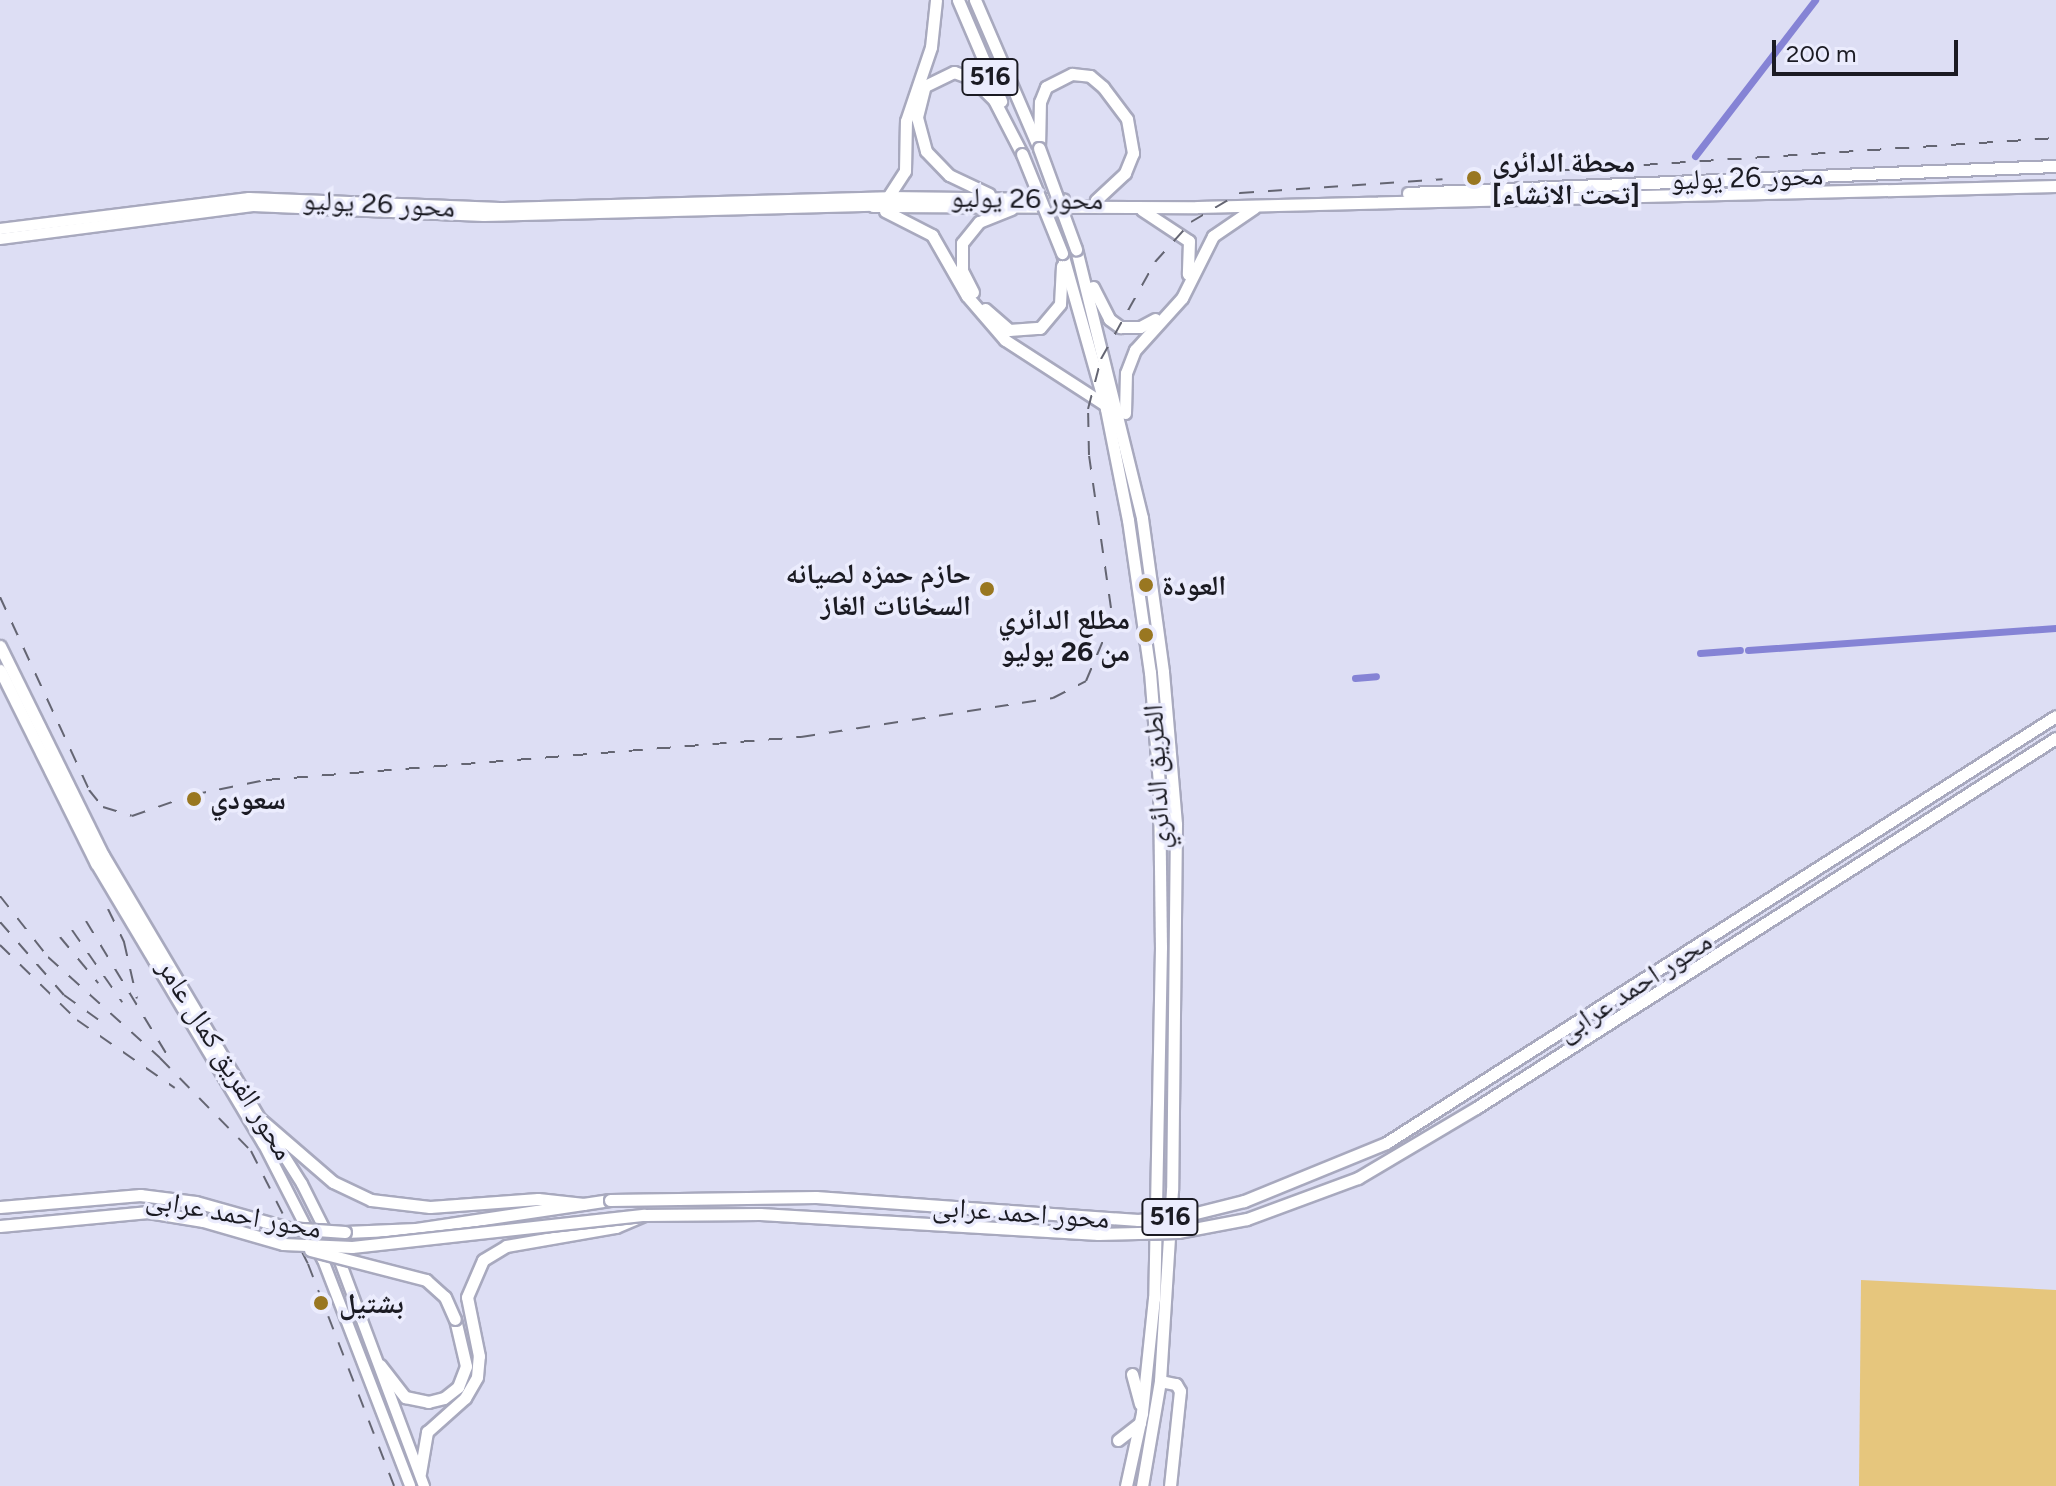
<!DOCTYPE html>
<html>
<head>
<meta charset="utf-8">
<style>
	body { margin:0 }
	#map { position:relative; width:2056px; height:1486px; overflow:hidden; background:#dddef4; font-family:Figtree,"Noto Naskh Arabic",sans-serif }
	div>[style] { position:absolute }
	.green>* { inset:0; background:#e6c67d }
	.canal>* { height:7px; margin:-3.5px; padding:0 3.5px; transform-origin:3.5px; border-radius:3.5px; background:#8583d5 }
	.roads { filter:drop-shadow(2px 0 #a8a9be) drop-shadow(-2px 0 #a8a9be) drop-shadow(0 2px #a8a9be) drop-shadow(0 -2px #a8a9be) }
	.primary>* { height:10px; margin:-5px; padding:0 5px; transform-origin:5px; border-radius:5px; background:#fff }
	.trunk>* { height:10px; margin:-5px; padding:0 5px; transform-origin:5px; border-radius:5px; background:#fff }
	.motorway>* { height:11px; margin:-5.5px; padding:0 5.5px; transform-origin:5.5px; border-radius:5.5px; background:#fff }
	.rail>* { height:2px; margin-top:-1px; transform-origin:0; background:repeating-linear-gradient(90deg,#646572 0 14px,transparent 0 28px) }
	.bridges { filter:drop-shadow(2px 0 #a8a9be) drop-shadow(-2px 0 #a8a9be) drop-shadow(0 2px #a8a9be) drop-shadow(0 -2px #a8a9be) }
	.motorway-bridge>* { height:11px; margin:-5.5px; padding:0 5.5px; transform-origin:5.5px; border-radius:5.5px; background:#fff }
	.dots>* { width:22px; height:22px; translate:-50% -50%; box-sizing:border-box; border:4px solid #ebecfd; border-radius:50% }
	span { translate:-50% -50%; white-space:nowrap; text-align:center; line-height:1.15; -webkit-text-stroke:7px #ebecfd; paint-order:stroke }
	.shield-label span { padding:2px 6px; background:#ebecfd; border:2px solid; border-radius:6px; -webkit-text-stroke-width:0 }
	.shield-label { font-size:26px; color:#1b1b23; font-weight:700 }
	.poi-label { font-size:28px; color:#1b1b23; font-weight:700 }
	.left { translate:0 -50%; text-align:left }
	.right { translate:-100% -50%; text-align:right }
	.street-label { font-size:28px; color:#1b1b23 }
	.scale { position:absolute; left:1772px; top:40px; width:186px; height:36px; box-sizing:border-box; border:4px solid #1b1b23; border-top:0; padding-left:10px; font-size:24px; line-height:28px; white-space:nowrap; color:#1b1b23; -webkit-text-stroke:6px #ebecfd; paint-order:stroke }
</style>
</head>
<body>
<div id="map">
	<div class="green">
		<i style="clip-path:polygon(1861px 1280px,2056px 1290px,2056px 1486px,1859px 1486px)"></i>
	</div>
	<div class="canal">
		<i style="left:1695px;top:156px;width:197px;rotate:-52.4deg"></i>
		<i style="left:1748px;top:650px;width:309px;rotate:-4.1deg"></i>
		<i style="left:1700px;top:653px;width:40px;rotate:-4.3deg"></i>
		<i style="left:1355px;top:678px;width:21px;rotate:-5deg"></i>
	</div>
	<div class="roads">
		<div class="primary">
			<i style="left:266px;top:1127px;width:67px;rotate:57.7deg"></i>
			<i style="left:302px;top:1184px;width:80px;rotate:63.4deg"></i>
			<i style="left:338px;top:1256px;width:246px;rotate:69.5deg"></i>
			<i style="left:263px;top:1143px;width:131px;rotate:62.9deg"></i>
			<i style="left:323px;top:1260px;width:242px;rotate:68.9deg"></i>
		</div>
		<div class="trunk">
			<i style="left:0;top:229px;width:251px;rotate:-7.1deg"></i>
			<i style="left:249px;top:198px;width:251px;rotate:2.3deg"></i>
			<i style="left:500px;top:208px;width:388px;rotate:-1.6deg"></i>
			<i style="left:0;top:239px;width:255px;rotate:-7.4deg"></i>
			<i style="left:253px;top:206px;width:231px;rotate:2.5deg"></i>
			<i style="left:484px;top:216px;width:389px;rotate:-1.5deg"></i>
		</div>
		<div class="motorway">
			<i style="left:958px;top:0;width:110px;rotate:66.9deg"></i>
			<i style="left:975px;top:0;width:157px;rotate:66.7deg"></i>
			<i style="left:1039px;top:148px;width:46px;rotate:-88.8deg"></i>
			<i style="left:1040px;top:102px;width:16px;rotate:-68deg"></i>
			<i style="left:1046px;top:87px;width:29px;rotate:-27deg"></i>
			<i style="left:1072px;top:74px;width:18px;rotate:6deg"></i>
			<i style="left:1090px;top:76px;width:17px;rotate:40deg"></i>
			<i style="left:1103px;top:87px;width:40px;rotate:53deg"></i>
			<i style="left:1127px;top:119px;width:35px;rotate:80deg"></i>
			<i style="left:1133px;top:153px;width:22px;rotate:112deg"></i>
			<i style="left:1125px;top:173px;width:40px;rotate:137deg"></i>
			<i style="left:1408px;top:193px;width:649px;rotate:-2.39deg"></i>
			<i style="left:989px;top:194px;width:44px;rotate:-154.6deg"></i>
			<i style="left:949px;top:175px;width:33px;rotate:-134deg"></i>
			<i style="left:926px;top:151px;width:35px;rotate:-105deg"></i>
			<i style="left:917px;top:117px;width:32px;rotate:-76deg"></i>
			<i style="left:925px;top:86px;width:32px;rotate:-26deg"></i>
			<i style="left:954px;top:72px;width:20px;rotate:20deg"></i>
			<i style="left:973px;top:79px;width:30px;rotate:45deg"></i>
			<i style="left:994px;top:100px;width:61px;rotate:62.6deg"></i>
			<i style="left:888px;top:197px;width:175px;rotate:0.7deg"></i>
			<i style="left:888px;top:197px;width:31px;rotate:-57deg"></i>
			<i style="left:905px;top:171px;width:50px;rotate:-88.9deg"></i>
			<i style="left:906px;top:121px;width:78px;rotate:-71.3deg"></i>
			<i style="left:931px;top:47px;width:47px;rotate:-83.9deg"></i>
			<i style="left:873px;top:206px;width:324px;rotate:0.2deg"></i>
			<i style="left:1197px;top:207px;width:859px;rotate:-1.4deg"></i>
			<i style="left:1142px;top:210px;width:56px;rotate:33.4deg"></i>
			<i style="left:1189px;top:241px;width:33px;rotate:92deg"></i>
			<i style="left:885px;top:211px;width:53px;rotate:27.1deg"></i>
			<i style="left:932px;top:235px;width:70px;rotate:60.2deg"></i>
			<i style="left:967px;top:296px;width:58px;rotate:49.2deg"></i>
			<i style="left:1005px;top:340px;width:118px;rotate:32.9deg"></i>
			<i style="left:1076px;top:249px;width:277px;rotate:76.2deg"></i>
			<i style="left:1142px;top:518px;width:155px;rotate:82.2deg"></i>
			<i style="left:1163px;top:672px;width:153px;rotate:85.1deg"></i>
			<i style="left:1176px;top:824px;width:366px;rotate:90.6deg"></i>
			<i style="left:1172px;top:1190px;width:191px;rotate:93.6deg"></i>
			<i style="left:1160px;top:1381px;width:107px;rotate:99.7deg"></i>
			<i style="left:1062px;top:253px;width:162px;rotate:74.2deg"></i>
			<i style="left:1106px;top:409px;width:113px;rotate:78.8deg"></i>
			<i style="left:1128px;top:520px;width:154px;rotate:81.8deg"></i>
			<i style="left:1150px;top:672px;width:113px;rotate:85.4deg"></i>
			<i style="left:1159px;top:785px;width:162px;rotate:89.3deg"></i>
			<i style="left:1161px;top:947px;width:351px;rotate:91.1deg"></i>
			<i style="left:1154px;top:1298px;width:116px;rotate:96deg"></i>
			<i style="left:1142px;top:1413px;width:75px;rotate:102.4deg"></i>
			<i style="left:1093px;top:287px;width:36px;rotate:63deg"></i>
			<i style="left:1109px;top:319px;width:14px;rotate:36deg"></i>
			<i style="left:1120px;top:327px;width:20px"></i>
			<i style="left:1140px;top:327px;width:17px;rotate:-28deg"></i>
			<i style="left:973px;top:292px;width:25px;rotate:-117deg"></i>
			<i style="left:962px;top:270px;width:27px;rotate:-90deg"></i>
			<i style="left:962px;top:243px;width:27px;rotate:-51deg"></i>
			<i style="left:979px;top:222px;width:35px;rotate:-22deg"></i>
			<i style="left:985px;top:309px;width:32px;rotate:41deg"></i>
			<i style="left:1009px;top:330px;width:31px;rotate:-4deg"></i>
			<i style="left:1040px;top:328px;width:31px;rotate:-50deg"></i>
			<i style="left:1060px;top:304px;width:38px;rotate:-87deg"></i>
			<i style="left:1125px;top:413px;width:40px;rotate:-88.6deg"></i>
			<i style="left:1126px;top:373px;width:25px;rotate:-69deg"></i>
			<i style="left:1135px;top:350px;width:70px;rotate:-47.9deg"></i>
			<i style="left:1182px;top:298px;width:69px;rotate:-63.4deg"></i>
			<i style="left:1213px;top:236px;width:50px;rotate:-34.3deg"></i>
			<i style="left:0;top:646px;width:233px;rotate:63.8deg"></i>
			<i style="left:103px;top:855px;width:307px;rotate:59.3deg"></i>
			<i style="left:260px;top:1119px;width:96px;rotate:40.8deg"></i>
			<i style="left:333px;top:1182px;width:42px;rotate:25.3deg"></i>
			<i style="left:371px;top:1200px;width:59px;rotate:6.8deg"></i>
			<i style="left:430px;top:1207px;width:108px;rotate:-4.2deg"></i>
			<i style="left:538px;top:1199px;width:46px;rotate:6.2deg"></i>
			<i style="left:0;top:670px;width:216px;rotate:63.6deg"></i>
			<i style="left:96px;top:863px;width:326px;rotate:59.2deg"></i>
			<i style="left:345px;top:1232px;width:71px;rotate:-2.4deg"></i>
			<i style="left:416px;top:1229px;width:196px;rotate:-8.5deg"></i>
			<i style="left:380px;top:1365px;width:41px;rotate:52deg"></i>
			<i style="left:405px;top:1397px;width:24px;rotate:12deg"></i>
			<i style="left:428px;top:1402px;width:16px;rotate:-14deg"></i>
			<i style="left:444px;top:1398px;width:18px;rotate:-38deg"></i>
			<i style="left:458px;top:1387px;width:22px;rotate:-69deg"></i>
			<i style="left:466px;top:1366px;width:48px;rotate:-103.2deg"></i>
			<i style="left:1132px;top:1374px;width:31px;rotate:75deg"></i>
			<i style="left:1160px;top:1381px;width:16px;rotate:11deg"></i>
			<i style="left:1176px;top:1384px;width:8px;rotate:60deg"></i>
			<i style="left:1180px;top:1391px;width:96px;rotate:96deg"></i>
			<i style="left:1118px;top:1440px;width:28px;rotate:-38deg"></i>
			<i style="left:420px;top:1473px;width:42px;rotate:-80.3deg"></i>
			<i style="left:427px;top:1432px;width:51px;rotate:-41.8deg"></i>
			<i style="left:465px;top:1398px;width:24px;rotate:-60deg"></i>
			<i style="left:477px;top:1377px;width:21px;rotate:-85deg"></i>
			<i style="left:479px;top:1356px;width:60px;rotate:-101.5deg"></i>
			<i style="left:467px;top:1297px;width:40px;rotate:-66.6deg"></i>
			<i style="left:483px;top:1260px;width:27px;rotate:-31deg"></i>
			<i style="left:506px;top:1246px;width:112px;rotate:-9.8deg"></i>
			<i style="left:616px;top:1227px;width:30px;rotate:-23deg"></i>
		</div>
	</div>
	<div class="rail">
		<i style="left:1504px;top:174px;width:553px;rotate:-3.73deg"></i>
		<i style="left:0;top:597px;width:213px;rotate:65.2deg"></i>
		<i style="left:89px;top:790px;width:22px;rotate:51deg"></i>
		<i style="left:103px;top:807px;width:30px;rotate:17deg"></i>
		<i style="left:132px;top:816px;width:64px;rotate:-19.3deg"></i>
		<i style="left:192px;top:795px;width:76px;rotate:-11.5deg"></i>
		<i style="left:266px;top:780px;width:537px;rotate:-4.6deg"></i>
		<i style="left:801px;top:737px;width:255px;rotate:-8.8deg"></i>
		<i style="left:1053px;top:698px;width:37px;rotate:-27deg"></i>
		<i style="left:1086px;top:681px;width:56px;rotate:-67.1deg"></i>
		<i style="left:1108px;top:629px;width:21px;rotate:-82deg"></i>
		<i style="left:1111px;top:608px;width:155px;rotate:-98.2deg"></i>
		<i style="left:1089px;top:455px;width:46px;rotate:-91.2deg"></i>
		<i style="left:1088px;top:409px;width:52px;rotate:-75.4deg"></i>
		<i style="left:1101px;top:359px;width:111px;rotate:-60.9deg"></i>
		<i style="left:1155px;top:262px;width:54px;rotate:-48deg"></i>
		<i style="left:1191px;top:222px;width:57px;rotate:-30.6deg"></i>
		<i style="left:1240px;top:193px;width:203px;rotate:-3.9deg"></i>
		<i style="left:0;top:896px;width:78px;rotate:51.8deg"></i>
		<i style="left:48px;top:957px;width:151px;rotate:42deg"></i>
		<i style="left:160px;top:1058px;width:130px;rotate:45.6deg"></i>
		<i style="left:251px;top:1151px;width:127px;rotate:63.2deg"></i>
		<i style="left:308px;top:1264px;width:238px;rotate:68.8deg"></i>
		<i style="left:108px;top:909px;width:37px;rotate:64deg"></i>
		<i style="left:124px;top:942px;width:58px;rotate:77.2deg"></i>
		<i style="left:86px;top:921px;width:160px;rotate:58.8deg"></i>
		<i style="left:0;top:922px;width:97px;rotate:48.8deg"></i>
		<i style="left:64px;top:995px;width:48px;rotate:35.7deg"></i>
		<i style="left:72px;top:930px;width:88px;rotate:55.2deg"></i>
		<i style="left:60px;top:937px;width:60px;rotate:50.4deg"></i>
		<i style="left:0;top:945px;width:107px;rotate:44.2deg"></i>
		<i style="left:77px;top:1020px;width:119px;rotate:34.8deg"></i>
	</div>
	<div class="bridges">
		<div class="motorway-bridge">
			<i style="left:1039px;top:148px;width:108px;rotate:69.9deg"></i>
			<i style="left:1022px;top:154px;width:107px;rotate:68deg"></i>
			<i style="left:610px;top:1200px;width:206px;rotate:-0.8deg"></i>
			<i style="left:816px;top:1197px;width:323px;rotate:4.1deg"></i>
			<i style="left:1138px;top:1220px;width:54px;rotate:-6.3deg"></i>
			<i style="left:1192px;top:1214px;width:54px;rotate:-14deg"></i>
			<i style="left:1244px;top:1201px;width:153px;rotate:-22.2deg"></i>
			<i style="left:1386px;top:1143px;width:794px;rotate:-32.51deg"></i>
			<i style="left:0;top:1207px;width:141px;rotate:-4.9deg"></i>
			<i style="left:140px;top:1195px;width:56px;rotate:7.1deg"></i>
			<i style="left:196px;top:1202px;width:96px;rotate:15.8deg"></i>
			<i style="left:288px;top:1228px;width:57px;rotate:4deg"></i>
			<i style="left:0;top:1226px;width:149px;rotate:-5.4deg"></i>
			<i style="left:148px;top:1212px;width:56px;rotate:9.3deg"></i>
			<i style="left:203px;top:1221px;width:83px;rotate:16deg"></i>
			<i style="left:283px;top:1244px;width:69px;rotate:2.5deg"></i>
			<i style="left:352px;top:1247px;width:294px;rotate:-6.3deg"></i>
			<i style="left:644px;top:1215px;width:116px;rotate:-0.5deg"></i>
			<i style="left:760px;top:1214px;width:339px;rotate:3.4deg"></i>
			<i style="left:1098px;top:1234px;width:80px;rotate:-1.4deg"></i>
			<i style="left:1178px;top:1232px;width:70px;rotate:-10.7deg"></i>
			<i style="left:1247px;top:1219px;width:118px;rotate:-20.3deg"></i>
			<i style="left:1358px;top:1178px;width:137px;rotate:-30.7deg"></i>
			<i style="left:1476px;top:1108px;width:688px;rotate:-32.54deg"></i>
			<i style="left:310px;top:1250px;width:120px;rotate:14.5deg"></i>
			<i style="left:426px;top:1280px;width:25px;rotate:42deg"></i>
			<i style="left:445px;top:1297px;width:24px;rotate:66deg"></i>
		</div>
	</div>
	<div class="dots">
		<i style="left:1474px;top:178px;background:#997721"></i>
		<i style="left:1146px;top:585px;background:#997721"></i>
		<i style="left:987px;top:589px;background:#997721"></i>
		<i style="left:1146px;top:635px;background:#997721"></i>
		<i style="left:194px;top:799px;background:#997721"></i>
		<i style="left:321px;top:1303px;background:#997721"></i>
	</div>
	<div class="shield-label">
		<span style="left:990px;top:77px">516</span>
		<span style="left:1170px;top:1217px">516</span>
	</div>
	<div class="poi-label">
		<span class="left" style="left:1492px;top:178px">محطة الدائري<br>[تحت الانشاء]</span>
		<span class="right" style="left:971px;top:589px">حازم حمزه لصيانه<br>السخانات الغاز</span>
		<span class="left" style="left:1162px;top:585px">العودة</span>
		<span class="right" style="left:1130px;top:635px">مطلع الدائري<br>من 26 يوليو</span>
		<span class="left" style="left:210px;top:799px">سعودي</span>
		<span class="left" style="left:339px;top:1303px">بشتيل</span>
	</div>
	<div class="street-label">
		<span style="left:1747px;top:177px;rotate:-2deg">محور 26 يوليو</span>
		<span style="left:1027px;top:198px;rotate:1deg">محور 26 يوليو</span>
		<span style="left:379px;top:203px;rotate:3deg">محور 26 يوليو</span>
		<span style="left:1156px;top:777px;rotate:-93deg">الطريق الدائري</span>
		<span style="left:1634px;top:986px;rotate:-33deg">محور احمد عرابى</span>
		<span style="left:226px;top:1059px;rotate:58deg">محور الفريق كمال عامر</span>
		<span style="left:1021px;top:1212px;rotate:4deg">محور احمد عرابى</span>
		<span style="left:234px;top:1213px;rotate:10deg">محور احمد عرابى</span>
	</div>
	<div class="scale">200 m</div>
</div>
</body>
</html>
